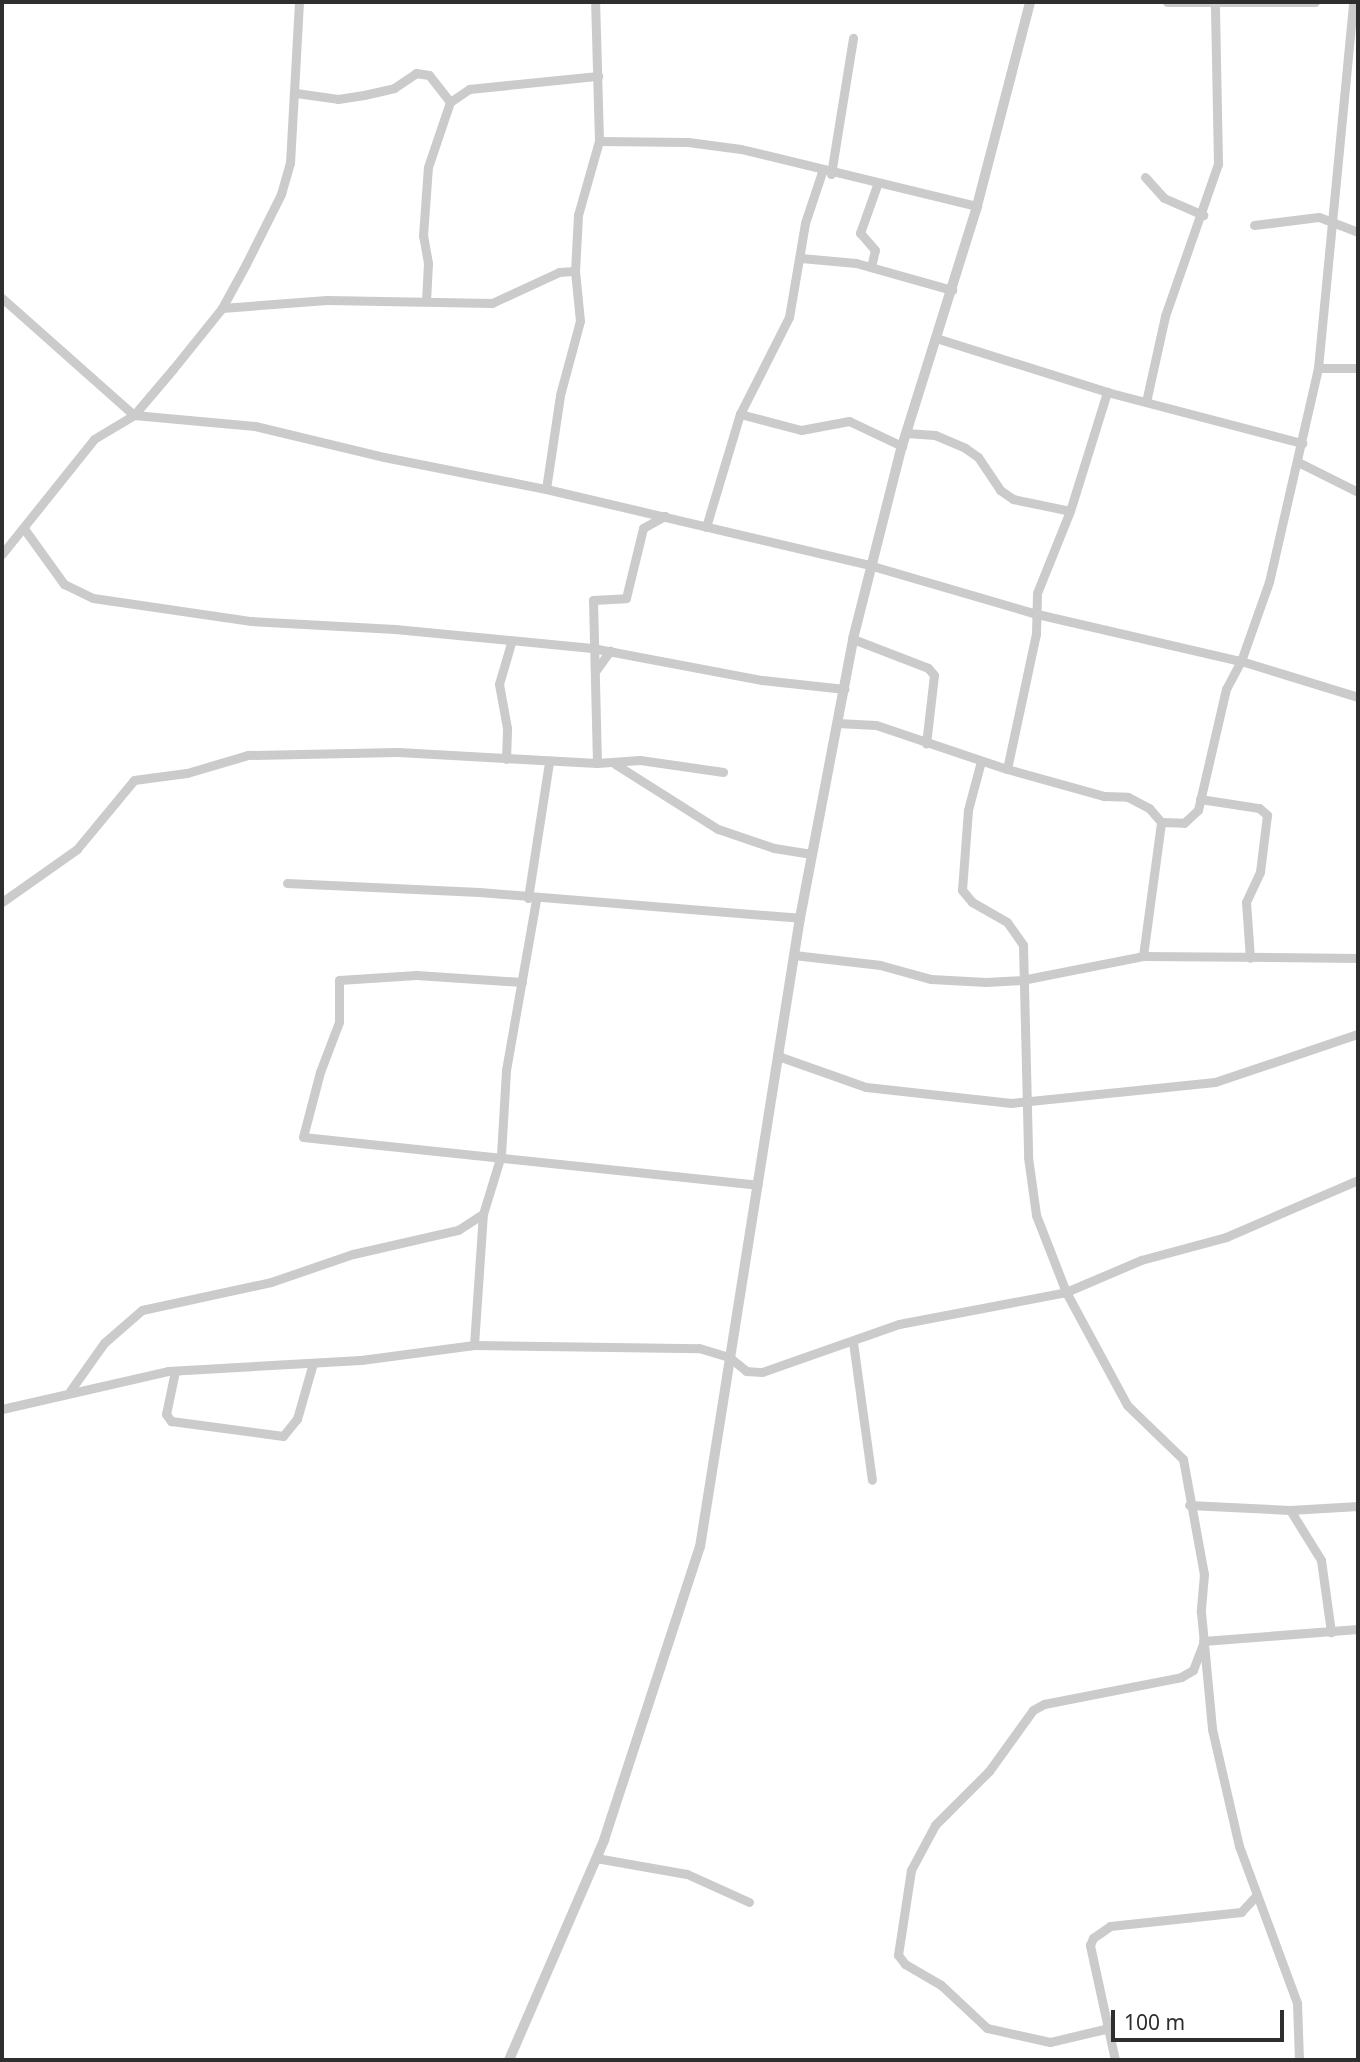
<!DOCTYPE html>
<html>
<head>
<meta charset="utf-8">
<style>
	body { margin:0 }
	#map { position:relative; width:1360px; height:2062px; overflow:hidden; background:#fff; font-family:"Noto Sans",sans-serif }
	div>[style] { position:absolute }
	.minor>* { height:9px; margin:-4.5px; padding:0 4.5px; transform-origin:4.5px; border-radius:4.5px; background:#cbcbcb }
	.tertiary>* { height:10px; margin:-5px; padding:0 5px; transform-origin:5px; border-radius:5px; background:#cbcbcb }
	span { translate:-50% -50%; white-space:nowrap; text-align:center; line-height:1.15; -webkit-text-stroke:7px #fff; paint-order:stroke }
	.frame { position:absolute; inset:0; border:4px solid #2e2e2e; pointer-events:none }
	.scale { position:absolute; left:1111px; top:2010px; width:173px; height:32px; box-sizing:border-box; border:4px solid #2e2e2e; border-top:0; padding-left:9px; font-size:21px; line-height:24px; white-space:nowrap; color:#2e2e2e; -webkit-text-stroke:5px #fff; paint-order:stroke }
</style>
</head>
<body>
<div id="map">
	<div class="minor">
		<i style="left:1167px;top:2px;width:148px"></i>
		<i style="left:296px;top:93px;width:42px;rotate:8.1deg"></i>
		<i style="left:338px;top:99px;width:26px;rotate:-9deg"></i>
		<i style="left:364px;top:95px;width:31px;rotate:-13deg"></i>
		<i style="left:394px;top:88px;width:27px;rotate:-34deg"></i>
		<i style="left:416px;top:73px;width:13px;rotate:9deg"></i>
		<i style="left:429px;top:75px;width:34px;rotate:52deg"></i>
		<i style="left:599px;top:141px;width:89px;rotate:0.6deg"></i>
		<i style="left:688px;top:142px;width:53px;rotate:7.5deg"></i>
		<i style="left:741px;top:149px;width:243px;rotate:13.6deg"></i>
		<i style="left:831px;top:174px;width:138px;rotate:-80.8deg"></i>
		<i style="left:1145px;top:177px;width:28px;rotate:48deg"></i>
		<i style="left:1164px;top:198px;width:43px;rotate:23.6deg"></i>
		<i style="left:1254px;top:225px;width:65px;rotate:-7deg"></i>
		<i style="left:1319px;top:217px;width:42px;rotate:21deg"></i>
		<i style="left:801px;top:258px;width:55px;rotate:5.2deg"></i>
		<i style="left:856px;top:263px;width:100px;rotate:15.7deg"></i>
		<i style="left:871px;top:267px;width:17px;rotate:-77deg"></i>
		<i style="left:875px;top:250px;width:23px;rotate:-131deg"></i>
		<i style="left:860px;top:233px;width:51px;rotate:-70.5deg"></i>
		<i style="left:2px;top:298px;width:176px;rotate:41.6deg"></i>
		<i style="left:134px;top:415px;width:121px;rotate:5.2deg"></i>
		<i style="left:255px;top:426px;width:133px;rotate:13.5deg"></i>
		<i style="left:384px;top:457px;width:165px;rotate:11.2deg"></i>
		<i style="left:546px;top:489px;width:332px;rotate:13.2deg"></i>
		<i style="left:869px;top:565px;width:175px;rotate:16.3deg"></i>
		<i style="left:1037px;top:614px;width:209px;rotate:13deg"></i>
		<i style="left:1241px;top:661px;width:122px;rotate:17.1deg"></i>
		<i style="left:426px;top:301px;width:38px;rotate:-87deg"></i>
		<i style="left:428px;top:263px;width:27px;rotate:-100deg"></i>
		<i style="left:423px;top:236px;width:69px;rotate:-85.9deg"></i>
		<i style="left:428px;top:167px;width:69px;rotate:-71.3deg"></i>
		<i style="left:450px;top:102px;width:23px;rotate:-34deg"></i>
		<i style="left:469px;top:89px;width:130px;rotate:-5.8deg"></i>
		<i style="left:222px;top:308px;width:105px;rotate:-4.4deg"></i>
		<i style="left:327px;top:300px;width:165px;rotate:1deg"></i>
		<i style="left:492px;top:303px;width:74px;rotate:-24.8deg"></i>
		<i style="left:559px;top:272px;width:16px;rotate:-4deg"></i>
		<i style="left:936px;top:338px;width:179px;rotate:17.5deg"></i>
		<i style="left:1107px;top:392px;width:202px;rotate:14.7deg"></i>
		<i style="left:1318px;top:368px;width:40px"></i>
		<i style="left:1146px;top:402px;width:88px;rotate:-77.5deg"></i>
		<i style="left:1165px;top:316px;width:161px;rotate:-70.8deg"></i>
		<i style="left:1218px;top:164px;width:159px;rotate:-91.1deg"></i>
		<i style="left:740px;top:414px;width:63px;rotate:14.7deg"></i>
		<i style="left:801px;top:430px;width:49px;rotate:-10.6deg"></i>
		<i style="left:849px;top:421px;width:59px;rotate:25.3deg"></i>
		<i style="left:906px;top:433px;width:29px;rotate:4deg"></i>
		<i style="left:935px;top:435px;width:33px;rotate:23deg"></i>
		<i style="left:965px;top:448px;width:16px;rotate:35deg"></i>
		<i style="left:978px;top:457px;width:40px;rotate:56deg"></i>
		<i style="left:1000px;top:490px;width:16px;rotate:35deg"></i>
		<i style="left:1013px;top:499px;width:58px;rotate:11.9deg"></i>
		<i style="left:1298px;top:462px;width:67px;rotate:26.6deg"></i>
		<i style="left:546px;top:489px;width:95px;rotate:-81.5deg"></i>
		<i style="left:560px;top:395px;width:77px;rotate:-74.9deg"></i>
		<i style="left:580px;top:321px;width:50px;rotate:-95.7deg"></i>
		<i style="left:575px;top:271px;width:56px;rotate:-86.9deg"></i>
		<i style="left:578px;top:215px;width:77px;rotate:-74.2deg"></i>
		<i style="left:599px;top:141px;width:139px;rotate:-91.6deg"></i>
		<i style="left:706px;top:527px;width:118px;rotate:-73.3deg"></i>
		<i style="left:740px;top:414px;width:109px;rotate:-63.2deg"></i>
		<i style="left:789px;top:317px;width:95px;rotate:-80.3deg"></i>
		<i style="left:805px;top:223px;width:54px;rotate:-71.6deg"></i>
		<i style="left:25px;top:530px;width:67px;rotate:54.2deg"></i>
		<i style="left:64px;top:584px;width:32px;rotate:26deg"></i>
		<i style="left:93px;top:598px;width:160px;rotate:8.3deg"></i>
		<i style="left:251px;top:621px;width:144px;rotate:3.2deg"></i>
		<i style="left:395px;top:629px;width:198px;rotate:5.5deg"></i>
		<i style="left:592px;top:648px;width:173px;rotate:10.7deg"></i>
		<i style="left:762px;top:680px;width:83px;rotate:6.2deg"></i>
		<i style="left:2px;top:554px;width:147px;rotate:-51.3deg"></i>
		<i style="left:94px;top:439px;width:47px;rotate:-31deg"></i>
		<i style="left:134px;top:415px;width:60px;rotate:-49.7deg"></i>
		<i style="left:173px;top:369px;width:78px;rotate:-51.2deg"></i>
		<i style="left:222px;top:308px;width:50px;rotate:-61.4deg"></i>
		<i style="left:246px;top:264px;width:78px;rotate:-63.4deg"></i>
		<i style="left:281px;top:194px;width:32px;rotate:-74deg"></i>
		<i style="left:290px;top:163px;width:161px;rotate:-86.8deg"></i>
		<i style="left:853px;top:639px;width:80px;rotate:21.1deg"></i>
		<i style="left:928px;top:668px;width:9px;rotate:49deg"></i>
		<i style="left:934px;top:675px;width:69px;rotate:96.6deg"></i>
		<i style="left:596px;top:670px;width:24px;rotate:-54deg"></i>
		<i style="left:837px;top:723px;width:39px;rotate:3deg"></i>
		<i style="left:876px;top:725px;width:138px;rotate:18.6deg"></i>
		<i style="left:1007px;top:769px;width:101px;rotate:15.6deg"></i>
		<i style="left:1104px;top:796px;width:24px;rotate:2deg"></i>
		<i style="left:1128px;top:797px;width:24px;rotate:28deg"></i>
		<i style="left:1149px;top:808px;width:18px;rotate:49deg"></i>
		<i style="left:1161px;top:822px;width:23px;rotate:2deg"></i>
		<i style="left:1184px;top:823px;width:19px;rotate:-43deg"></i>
		<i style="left:1198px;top:810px;width:124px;rotate:-77deg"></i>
		<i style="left:1226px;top:689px;width:32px;rotate:-62deg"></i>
		<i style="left:1241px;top:661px;width:84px;rotate:-70.5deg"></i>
		<i style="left:1269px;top:582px;width:220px;rotate:-77.1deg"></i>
		<i style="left:1318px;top:368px;width:368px;rotate:-84.5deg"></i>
		<i style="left:506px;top:759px;width:31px;rotate:-88deg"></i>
		<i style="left:507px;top:728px;width:45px;rotate:-100.3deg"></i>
		<i style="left:499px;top:684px;width:43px;rotate:-73.7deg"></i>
		<i style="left:981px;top:761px;width:51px;rotate:104.9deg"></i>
		<i style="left:968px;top:810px;width:80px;rotate:94.3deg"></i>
		<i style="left:962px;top:890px;width:16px;rotate:50deg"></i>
		<i style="left:972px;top:902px;width:40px;rotate:29.7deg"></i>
		<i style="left:1007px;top:922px;width:28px;rotate:55deg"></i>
		<i style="left:1023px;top:945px;width:212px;rotate:88.6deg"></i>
		<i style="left:1028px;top:1157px;width:59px;rotate:82.1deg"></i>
		<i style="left:1036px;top:1215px;width:83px;rotate:68.7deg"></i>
		<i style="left:1066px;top:1292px;width:128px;rotate:61.6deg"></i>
		<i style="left:1127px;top:1405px;width:78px;rotate:44deg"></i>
		<i style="left:1183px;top:1459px;width:117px;rotate:79.7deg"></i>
		<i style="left:1204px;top:1574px;width:38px;rotate:95deg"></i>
		<i style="left:1201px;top:1612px;width:118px;rotate:84.6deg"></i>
		<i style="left:1212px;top:1729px;width:120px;rotate:77deg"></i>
		<i style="left:1239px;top:1846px;width:167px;rotate:69.7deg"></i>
		<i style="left:1297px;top:2003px;width:57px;rotate:88deg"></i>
		<i style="left:597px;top:763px;width:163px;rotate:-91.4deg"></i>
		<i style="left:593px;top:600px;width:33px;rotate:-3deg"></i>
		<i style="left:626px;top:598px;width:72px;rotate:-76.3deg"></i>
		<i style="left:643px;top:528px;width:25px;rotate:-29deg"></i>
		<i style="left:615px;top:764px;width:122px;rotate:32.3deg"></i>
		<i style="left:718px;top:829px;width:59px;rotate:18.7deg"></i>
		<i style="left:774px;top:848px;width:38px;rotate:9deg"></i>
		<i style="left:1007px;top:769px;width:138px;rotate:-77.9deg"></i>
		<i style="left:1036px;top:634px;width:41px;rotate:-88.6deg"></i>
		<i style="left:1037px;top:593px;width:88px;rotate:-68.1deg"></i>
		<i style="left:1070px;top:511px;width:125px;rotate:-72.7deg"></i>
		<i style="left:1200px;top:799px;width:60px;rotate:8.7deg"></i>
		<i style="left:1259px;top:808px;width:11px;rotate:41deg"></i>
		<i style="left:1267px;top:815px;width:57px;rotate:97deg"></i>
		<i style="left:1260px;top:872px;width:33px;rotate:115deg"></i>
		<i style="left:1246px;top:902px;width:56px;rotate:85.9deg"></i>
		<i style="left:287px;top:883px;width:192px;rotate:2.7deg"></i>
		<i style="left:479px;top:892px;width:322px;rotate:4.6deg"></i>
		<i style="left:528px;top:898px;width:138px;rotate:-81.2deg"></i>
		<i style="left:2px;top:902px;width:92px;rotate:-35.2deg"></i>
		<i style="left:77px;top:849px;width:89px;rotate:-50.4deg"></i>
		<i style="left:134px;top:780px;width:53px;rotate:-7.5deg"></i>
		<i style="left:187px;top:773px;width:64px;rotate:-16.4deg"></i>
		<i style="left:248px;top:755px;width:150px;rotate:-1.1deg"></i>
		<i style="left:398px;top:752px;width:199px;rotate:3.2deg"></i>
		<i style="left:597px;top:763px;width:43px;rotate:-4deg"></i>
		<i style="left:640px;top:760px;width:84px;rotate:8.2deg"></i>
		<i style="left:794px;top:955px;width:87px;rotate:6.6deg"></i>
		<i style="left:880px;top:965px;width:53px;rotate:15.4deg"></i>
		<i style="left:931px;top:979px;width:55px;rotate:3.1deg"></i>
		<i style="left:986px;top:982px;width:36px;rotate:-3deg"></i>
		<i style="left:1022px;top:980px;width:123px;rotate:-11.2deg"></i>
		<i style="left:1143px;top:956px;width:215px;rotate:0.5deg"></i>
		<i style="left:1143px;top:956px;width:135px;rotate:-82.3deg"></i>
		<i style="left:522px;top:982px;width:106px;rotate:-176.2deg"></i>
		<i style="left:416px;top:975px;width:77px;rotate:176.3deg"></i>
		<i style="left:339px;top:980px;width:42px;rotate:90deg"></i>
		<i style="left:339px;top:1022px;width:53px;rotate:110.8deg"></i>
		<i style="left:320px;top:1072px;width:67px;rotate:104.7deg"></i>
		<i style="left:303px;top:1137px;width:457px;rotate:6deg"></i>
		<i style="left:778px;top:1056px;width:93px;rotate:19.4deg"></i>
		<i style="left:866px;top:1087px;width:146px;rotate:6.3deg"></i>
		<i style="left:1011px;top:1103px;width:205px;rotate:-5.9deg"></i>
		<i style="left:1215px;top:1082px;width:151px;rotate:-18.6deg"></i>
		<i style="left:853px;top:1342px;width:139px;rotate:82.2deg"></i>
		<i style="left:474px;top:1345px;width:131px;rotate:-86.1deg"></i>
		<i style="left:483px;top:1214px;width:62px;rotate:-73deg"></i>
		<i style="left:501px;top:1155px;width:85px;rotate:-86.6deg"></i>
		<i style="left:506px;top:1070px;width:174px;rotate:-80deg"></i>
		<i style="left:175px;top:1371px;width:44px;rotate:101.8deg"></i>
		<i style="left:166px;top:1414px;width:9px;rotate:54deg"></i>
		<i style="left:171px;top:1421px;width:113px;rotate:7.6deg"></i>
		<i style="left:283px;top:1436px;width:22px;rotate:-51deg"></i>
		<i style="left:297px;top:1419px;width:58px;rotate:-74.1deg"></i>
		<i style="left:70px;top:1391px;width:59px;rotate:-54.7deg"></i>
		<i style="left:104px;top:1343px;width:50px;rotate:-41deg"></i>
		<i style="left:142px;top:1310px;width:132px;rotate:-12.2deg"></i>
		<i style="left:271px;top:1282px;width:87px;rotate:-18.9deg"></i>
		<i style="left:353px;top:1254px;width:108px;rotate:-12.9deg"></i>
		<i style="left:458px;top:1230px;width:30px;rotate:-33deg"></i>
		<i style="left:2px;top:1409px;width:170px;rotate:-12.9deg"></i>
		<i style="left:168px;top:1371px;width:193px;rotate:-3.3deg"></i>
		<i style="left:361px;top:1360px;width:114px;rotate:-7.6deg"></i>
		<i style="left:474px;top:1345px;width:225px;rotate:0.8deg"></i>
		<i style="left:699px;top:1348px;width:31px;rotate:17deg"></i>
		<i style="left:729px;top:1357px;width:22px;rotate:39deg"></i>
		<i style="left:746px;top:1371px;width:16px;rotate:4deg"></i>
		<i style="left:762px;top:1372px;width:145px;rotate:-19.3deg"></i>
		<i style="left:899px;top:1324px;width:170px;rotate:-10.8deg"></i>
		<i style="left:1066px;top:1292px;width:82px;rotate:-23.1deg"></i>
		<i style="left:1141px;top:1260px;width:88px;rotate:-15.1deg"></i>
		<i style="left:1226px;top:1237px;width:144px;rotate:-23.4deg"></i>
		<i style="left:1189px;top:1505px;width:101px;rotate:2.8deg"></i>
		<i style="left:1290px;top:1510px;width:68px;rotate:-3.4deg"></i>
		<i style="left:1290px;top:1510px;width:59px;rotate:58.2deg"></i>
		<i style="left:1321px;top:1560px;width:73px;rotate:82.1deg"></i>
		<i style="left:1203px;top:1641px;width:155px;rotate:-4.4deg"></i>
		<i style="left:596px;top:1858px;width:92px;rotate:10deg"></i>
		<i style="left:687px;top:1874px;width:68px;rotate:24.3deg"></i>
		<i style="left:1109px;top:2028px;width:61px;rotate:166.7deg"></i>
		<i style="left:1050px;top:2042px;width:65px;rotate:-167.5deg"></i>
		<i style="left:987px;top:2028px;width:63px;rotate:-136.9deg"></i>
		<i style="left:941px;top:1985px;width:42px;rotate:-149.7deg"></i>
		<i style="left:905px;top:1964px;width:11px;rotate:-128deg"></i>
		<i style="left:898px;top:1955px;width:86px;rotate:-81.3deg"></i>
		<i style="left:911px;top:1870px;width:51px;rotate:-61.9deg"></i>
		<i style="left:935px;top:1825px;width:76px;rotate:-45deg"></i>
		<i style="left:989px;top:1771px;width:75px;rotate:-54.2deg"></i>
		<i style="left:1033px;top:1710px;width:13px;rotate:-29deg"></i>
		<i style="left:1044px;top:1704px;width:140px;rotate:-11.1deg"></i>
		<i style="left:1181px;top:1677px;width:14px;rotate:-30deg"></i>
		<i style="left:1193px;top:1670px;width:26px;rotate:-69deg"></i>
		<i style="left:1115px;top:2060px;width:118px;rotate:-102.3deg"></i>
		<i style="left:1090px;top:1945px;width:8px;rotate:-67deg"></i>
		<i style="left:1093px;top:1938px;width:21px;rotate:-35deg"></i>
		<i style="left:1110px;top:1926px;width:132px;rotate:-6.1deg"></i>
		<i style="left:1241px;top:1912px;width:22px;rotate:-47deg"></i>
	</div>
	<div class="tertiary">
		<i style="left:509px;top:2060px;width:240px;rotate:-66.6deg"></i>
		<i style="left:604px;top:1840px;width:308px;rotate:-71.9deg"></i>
		<i style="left:700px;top:1547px;width:637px;rotate:-80.97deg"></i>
		<i style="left:800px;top:918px;width:284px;rotate:-79.2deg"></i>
		<i style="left:853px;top:639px;width:199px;rotate:-75.8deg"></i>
		<i style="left:902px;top:446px;width:251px;rotate:-72.6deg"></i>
		<i style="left:977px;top:206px;width:211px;rotate:-75.4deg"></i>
	</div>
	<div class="frame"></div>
	<div class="scale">100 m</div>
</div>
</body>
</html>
